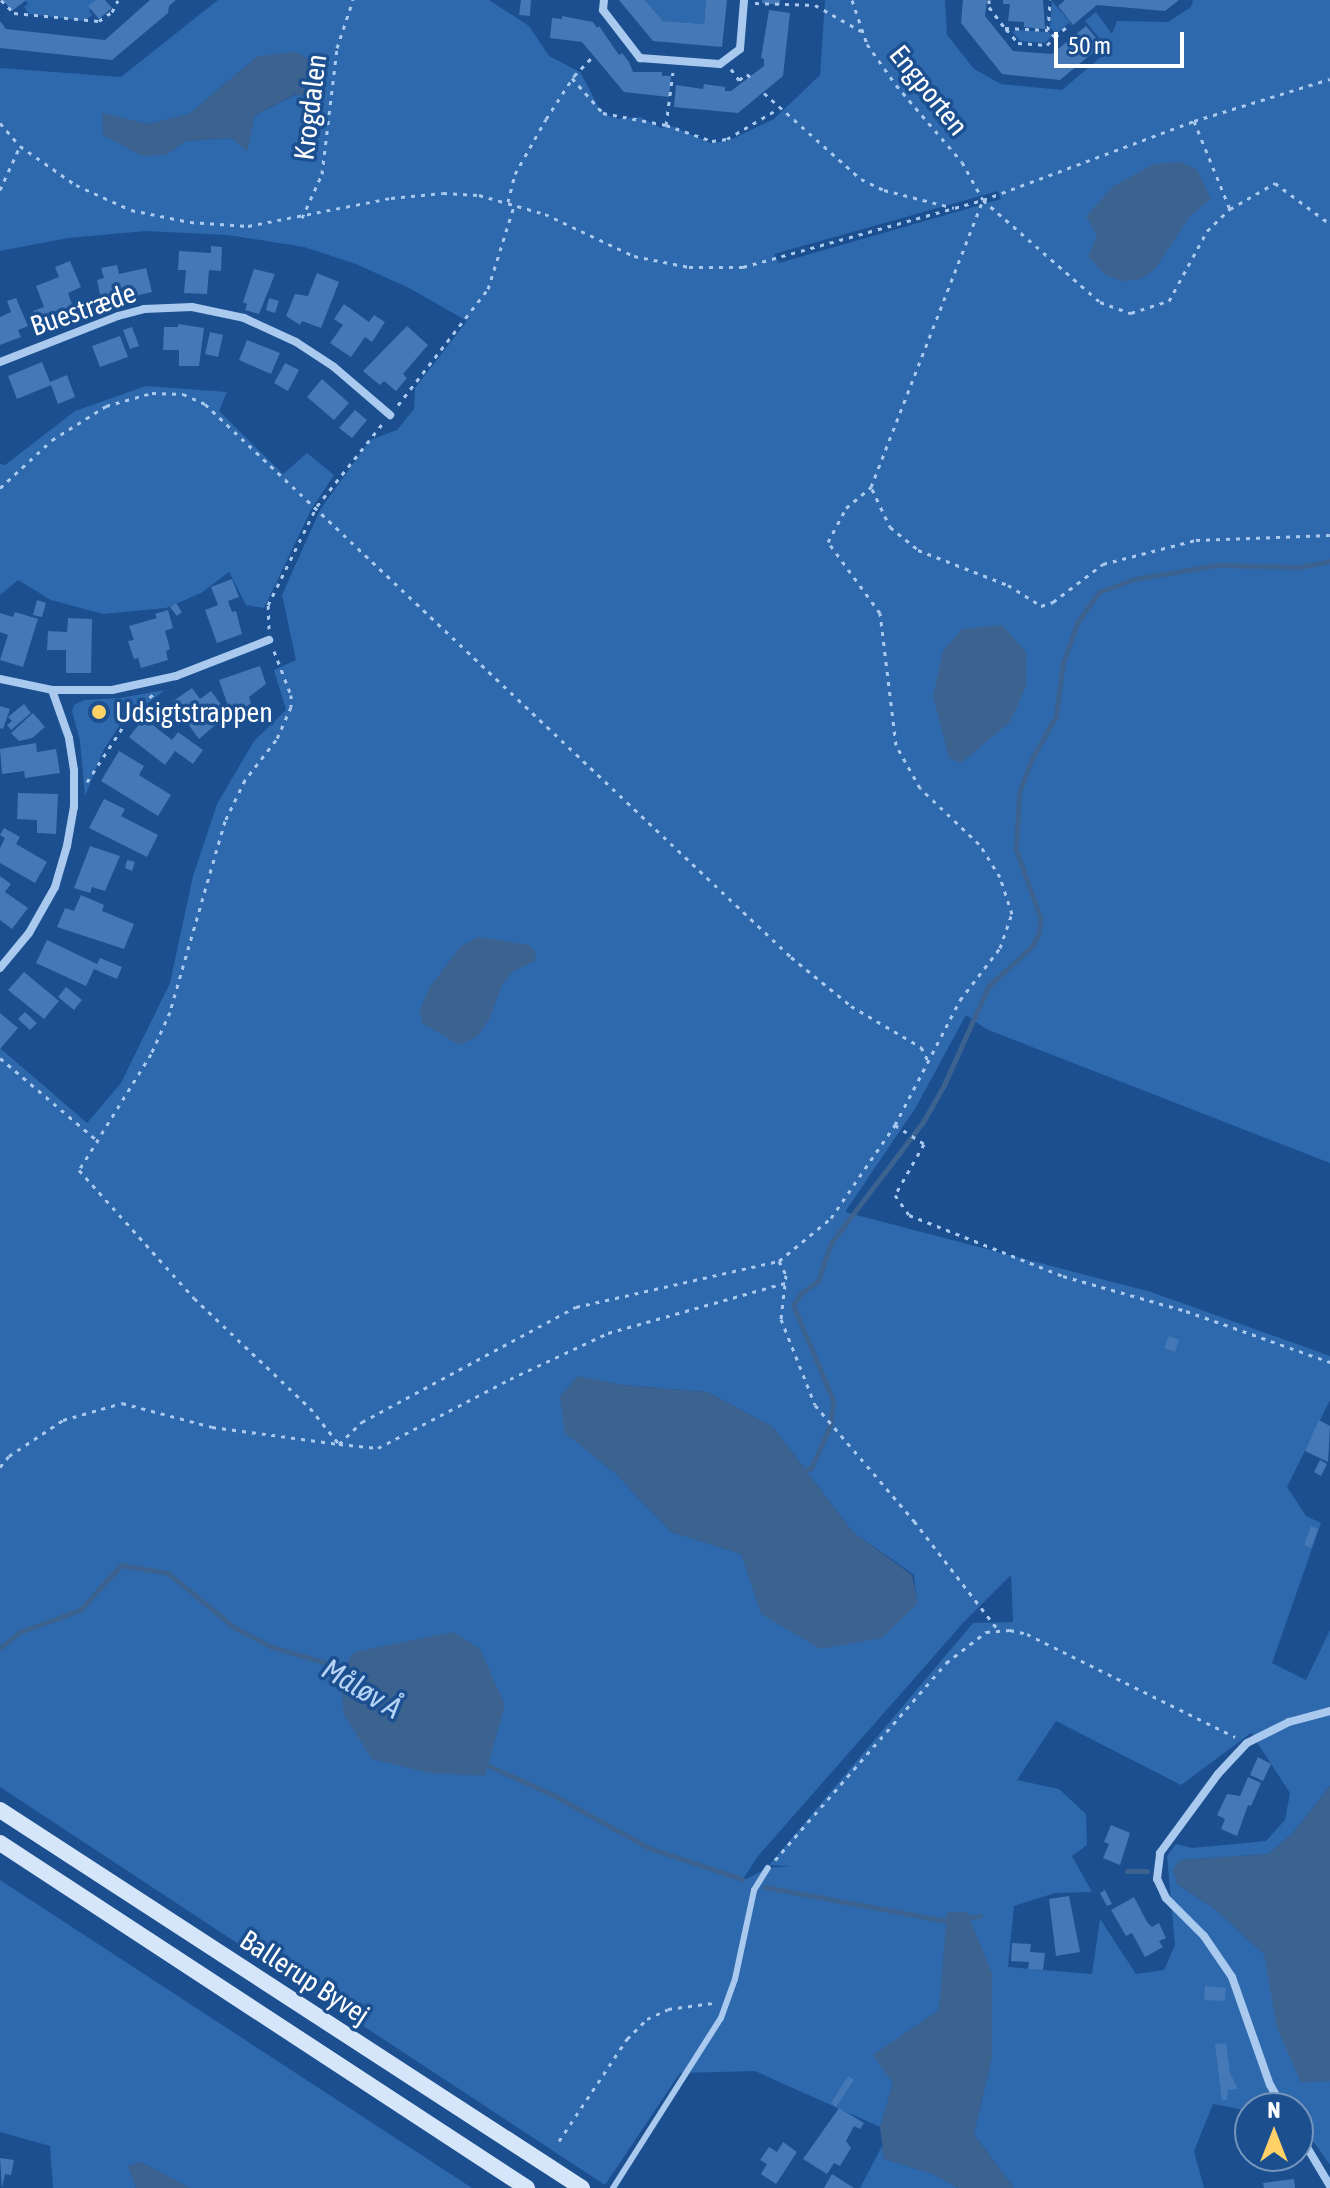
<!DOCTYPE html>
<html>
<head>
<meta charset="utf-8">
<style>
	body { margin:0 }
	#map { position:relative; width:1330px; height:2188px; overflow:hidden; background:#1b4f8f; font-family:"Asap Condensed",sans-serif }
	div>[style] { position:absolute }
	.green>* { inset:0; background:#2e69ad }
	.water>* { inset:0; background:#3c6290 }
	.stream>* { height:5px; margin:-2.5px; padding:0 2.5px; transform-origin:2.5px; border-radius:2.5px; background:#3c6290 }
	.building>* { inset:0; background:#4478b7 }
	.path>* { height:3px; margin-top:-1.5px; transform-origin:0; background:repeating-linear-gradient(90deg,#a9c9ee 0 4px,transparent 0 10px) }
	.service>* { height:6px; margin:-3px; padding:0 3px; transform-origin:3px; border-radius:3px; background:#a9c9ee }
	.minor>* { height:8px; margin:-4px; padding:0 4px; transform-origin:4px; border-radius:4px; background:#a9c9ee }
	.secondary>* { height:16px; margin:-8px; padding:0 8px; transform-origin:8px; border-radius:8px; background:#d6e6fa }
	.dots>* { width:22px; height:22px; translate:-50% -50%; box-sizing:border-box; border:4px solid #1b4f8f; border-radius:50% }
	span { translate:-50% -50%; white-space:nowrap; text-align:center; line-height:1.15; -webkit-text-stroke:7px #1b4f8f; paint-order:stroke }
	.street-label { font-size:28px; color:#fff }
	.poi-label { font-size:28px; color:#fff }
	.left { translate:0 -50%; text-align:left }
	.water-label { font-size:30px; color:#b5d3f5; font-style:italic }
	.north { position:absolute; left:1234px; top:2092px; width:80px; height:80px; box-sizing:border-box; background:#1b4f8f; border:2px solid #7695bc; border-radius:50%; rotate:0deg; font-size:22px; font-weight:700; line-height:32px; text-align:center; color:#fff }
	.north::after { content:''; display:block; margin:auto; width:28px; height:36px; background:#ffd166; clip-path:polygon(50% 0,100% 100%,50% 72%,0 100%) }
	.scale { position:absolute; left:1054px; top:32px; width:130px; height:36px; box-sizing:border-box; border:4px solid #fff; border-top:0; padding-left:10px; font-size:24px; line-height:28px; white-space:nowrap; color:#fff; -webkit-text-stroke:6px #1b4f8f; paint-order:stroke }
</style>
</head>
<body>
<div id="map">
	<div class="green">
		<i style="clip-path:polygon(25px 0,102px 0,89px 10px,92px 15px,84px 21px,29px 14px,24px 7px,28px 4px)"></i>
		<i style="clip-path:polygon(evenodd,218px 0,489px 0,529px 26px,549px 56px,580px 72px,598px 106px,609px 116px,619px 119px,640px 117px,661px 128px,672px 126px,710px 143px,728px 141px,774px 119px,820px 75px,825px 0,945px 0,947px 35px,974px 69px,1001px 84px,1062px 90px,1109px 50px,1085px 21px,1096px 12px,1112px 34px,1117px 21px,1168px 22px,1191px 7px,1193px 0,1330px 0,1330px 1163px,986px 1029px,966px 1015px,916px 1107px,845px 1212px,1151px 1292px,1330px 1356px,1330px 1400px,1287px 1487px,1306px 1516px,1321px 1523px,1272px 1663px,1306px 1680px,1330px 1630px,1330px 1786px,1292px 1834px,1268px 1854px,1181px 1860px,1177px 1884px,1215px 1909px,1264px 1954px,1301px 2082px,1330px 2081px,1330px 2165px,1298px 2120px,1298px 2108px,1250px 2108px,1250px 2111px,1213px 2104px,1194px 2151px,1204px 2188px,1014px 2188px,974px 2134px,992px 2057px,948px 1912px,939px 2010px,874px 2055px,893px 2083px,880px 2127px,755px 2071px,680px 2073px,605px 2185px,0 1787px,0 1048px,87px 1123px,121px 1083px,170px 983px,193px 876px,217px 804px,254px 741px,286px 710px,274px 670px,296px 660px,282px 595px,320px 510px,370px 440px,397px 430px,414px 409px,415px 388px,467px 321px,409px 288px,356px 264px,304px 247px,228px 235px,146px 231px,68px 238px,0 251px,0 68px,121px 77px,218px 0,258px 56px,306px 97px,297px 94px,255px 115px,247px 151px,232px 138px,186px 141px,166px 155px,102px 114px,148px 124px,189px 114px,258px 56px,218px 0,998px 191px,1001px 199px,779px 263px,774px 254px,998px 191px,218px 0,578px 1377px,623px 1385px,708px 1392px,773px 1427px,853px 1532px,914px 1575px,917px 1603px,761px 1614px,741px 1554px,671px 1532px,615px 1473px,566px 1433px,578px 1377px,218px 0,1011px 1575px,1013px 1622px,973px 1623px,769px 1865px,790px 1866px,768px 1868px,742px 1881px,758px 1856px,963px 1623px,1011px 1575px,218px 0,1056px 1721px,1181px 1785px,1251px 1733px,1290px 1793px,1285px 1820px,1266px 1841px,1192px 1848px,1176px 1844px,1167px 1856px,1175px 1945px,1164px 1970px,1136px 1974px,1100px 1919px,1092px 1974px,1008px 1967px,1014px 1906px,1055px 1893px,1092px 1892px,1072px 1856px,1087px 1845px,1086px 1814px,1059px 1789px,1017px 1780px,1056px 1721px)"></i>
		<i style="clip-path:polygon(645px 0,706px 0,704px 24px,663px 21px)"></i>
		<i style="clip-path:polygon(1052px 1px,1070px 22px,1056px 34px,1050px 27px)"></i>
		<i style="clip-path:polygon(1016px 30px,1049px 32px,1052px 36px,1045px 43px,1020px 41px,1013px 32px)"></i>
		<i style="clip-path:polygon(146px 386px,227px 392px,219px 411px,283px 474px,307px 453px,334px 475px,311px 510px,264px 608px,246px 605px,229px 572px,201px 593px,166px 608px,103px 614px,51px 600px,18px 580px,0 595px,0 464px,5px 465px,75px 411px)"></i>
		<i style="clip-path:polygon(165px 690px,121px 723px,103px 751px,85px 796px,80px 741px,72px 711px,74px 705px,84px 700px,120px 698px)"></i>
		<i style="clip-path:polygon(0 1880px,472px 2188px,189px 2188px,141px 2162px,128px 2166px,136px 2188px,53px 2188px,50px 2146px,0 2132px)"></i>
		<i style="clip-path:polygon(882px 2146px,884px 2159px,933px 2174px,958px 2188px,860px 2188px)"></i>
	</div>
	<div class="water">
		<i style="clip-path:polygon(296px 52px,311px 61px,306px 97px,296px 94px,255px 115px,247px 152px,232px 138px,186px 141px,166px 155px,142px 156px,103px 135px,102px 113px,148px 124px,189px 114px,258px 56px)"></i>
		<i style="clip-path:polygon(1182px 162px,1197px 170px,1211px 199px,1190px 216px,1155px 269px,1141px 279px,1122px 281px,1104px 274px,1088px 256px,1097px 236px,1086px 216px,1114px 186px,1154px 164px)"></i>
		<i style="clip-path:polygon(1002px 625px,1026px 652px,1026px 687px,1010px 722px,961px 763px,949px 758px,933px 696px,943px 651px,962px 629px)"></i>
		<i style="clip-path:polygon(479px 937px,529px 945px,536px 952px,535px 961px,512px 972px,502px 985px,490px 1018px,477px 1037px,459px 1045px,422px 1023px,420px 1010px,429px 988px,460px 947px)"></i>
		<i style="clip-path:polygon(578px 1376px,623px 1385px,708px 1392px,773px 1427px,853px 1532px,912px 1575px,918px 1603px,882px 1638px,820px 1649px,761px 1614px,741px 1554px,671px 1532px,615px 1473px,565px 1433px,560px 1396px)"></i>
		<i style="clip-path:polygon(453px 1632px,480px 1649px,505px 1705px,485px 1776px,430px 1773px,372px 1759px,344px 1715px,340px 1674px,354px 1652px)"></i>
		<i style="clip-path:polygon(1330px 1786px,1330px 2081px,1301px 2082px,1277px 2028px,1264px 1954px,1215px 1909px,1177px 1884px,1173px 1869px,1180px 1860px,1268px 1854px,1292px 1834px)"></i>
		<i style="clip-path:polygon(947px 1912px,967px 1912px,992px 1973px,992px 2057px,974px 2134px,1014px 2188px,958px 2188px,933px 2174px,884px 2159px,880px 2127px,893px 2083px,873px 2055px,939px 2010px)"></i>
		<i style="clip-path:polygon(141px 2162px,179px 2182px,189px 2188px,136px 2188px,128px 2166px)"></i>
	</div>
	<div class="stream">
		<i style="left:805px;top:1470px;width:6px;rotate:-18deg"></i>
		<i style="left:811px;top:1468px;width:46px;rotate:-65.7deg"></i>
		<i style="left:830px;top:1426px;width:26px;rotate:-83deg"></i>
		<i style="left:833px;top:1400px;width:103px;rotate:-112.8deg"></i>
		<i style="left:793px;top:1305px;width:14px;rotate:-56deg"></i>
		<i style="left:801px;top:1293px;width:21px;rotate:-35deg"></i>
		<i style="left:818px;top:1281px;width:40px;rotate:-71.1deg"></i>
		<i style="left:831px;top:1243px;width:152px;rotate:-52.8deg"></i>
		<i style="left:923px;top:1122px;width:43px;rotate:-60.4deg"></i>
		<i style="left:944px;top:1085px;width:107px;rotate:-65.8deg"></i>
		<i style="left:988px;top:987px;width:62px;rotate:-43deg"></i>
		<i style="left:1033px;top:945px;width:11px;rotate:-63deg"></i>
		<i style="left:1038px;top:935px;width:15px;rotate:-79deg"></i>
		<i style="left:1041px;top:920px;width:75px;rotate:-109.4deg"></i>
		<i style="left:1016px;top:849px;width:56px;rotate:-86.9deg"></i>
		<i style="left:1019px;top:793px;width:35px;rotate:-70deg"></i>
		<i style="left:1031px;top:760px;width:51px;rotate:-60.4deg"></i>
		<i style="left:1056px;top:716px;width:53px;rotate:-82.5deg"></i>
		<i style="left:1063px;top:663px;width:42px;rotate:-70.7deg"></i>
		<i style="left:1077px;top:623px;width:38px;rotate:-55deg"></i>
		<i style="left:1099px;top:592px;width:38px;rotate:-20deg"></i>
		<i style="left:1135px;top:579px;width:82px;rotate:-9.8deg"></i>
		<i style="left:1216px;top:565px;width:84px;rotate:1.4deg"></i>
		<i style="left:1300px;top:567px;width:31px;rotate:-11deg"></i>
		<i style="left:0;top:1648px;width:26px;rotate:-39deg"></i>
		<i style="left:20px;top:1632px;width:64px;rotate:-20.1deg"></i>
		<i style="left:80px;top:1610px;width:61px;rotate:-47.7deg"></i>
		<i style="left:121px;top:1565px;width:48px;rotate:9.7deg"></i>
		<i style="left:168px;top:1573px;width:87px;rotate:39.4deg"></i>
		<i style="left:235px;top:1628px;width:42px;rotate:27.2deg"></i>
		<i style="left:272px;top:1647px;width:60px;rotate:16.3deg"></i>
		<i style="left:330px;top:1664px;width:20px;rotate:33deg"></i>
		<i style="left:483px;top:1763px;width:77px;rotate:24.6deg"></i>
		<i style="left:553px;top:1795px;width:110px;rotate:28.9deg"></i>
		<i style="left:649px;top:1848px;width:98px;rotate:18.4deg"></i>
		<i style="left:1127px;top:1871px;width:20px"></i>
		<i style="left:765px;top:1887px;width:179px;rotate:10.6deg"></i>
		<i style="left:941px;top:1920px;width:12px;rotate:-5deg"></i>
		<i style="left:967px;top:1918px;width:13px;rotate:-9deg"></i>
	</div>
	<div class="building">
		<i style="clip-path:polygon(3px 0,26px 0,12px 11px)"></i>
		<i style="clip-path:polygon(96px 0,105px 0,112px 8px,99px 19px,88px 6px)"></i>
		<i style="clip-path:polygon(150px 0,176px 0,169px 6px,168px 13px,112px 60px,0 48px,0 21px,6px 29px,105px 40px)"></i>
		<i style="clip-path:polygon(521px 0,531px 0,530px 16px,519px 15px)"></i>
		<i style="clip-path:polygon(619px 0,645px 0,663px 21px,704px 24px,706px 0,727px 0,722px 47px,653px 41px)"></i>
		<i style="clip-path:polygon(762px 0,780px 0,780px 5px,762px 3px)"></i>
		<i style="clip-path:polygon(963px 0,987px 0,985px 16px,1013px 51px,1052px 54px,1086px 26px,1102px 45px,1060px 80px,1002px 74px,961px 23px)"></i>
		<i style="clip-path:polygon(1003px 0,1043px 0,1045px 29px,1024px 27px,1024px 22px,1008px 21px,1010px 4px,1003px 4px)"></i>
		<i style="clip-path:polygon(1065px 0,1179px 0,1165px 11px,1097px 5px,1073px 25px,1058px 6px)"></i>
		<i style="clip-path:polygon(769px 10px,790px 13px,783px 76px,738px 113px,674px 107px,676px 85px,703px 89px,704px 84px,725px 87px,725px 91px,731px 91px,764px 66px,764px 59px,761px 58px)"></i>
		<i style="clip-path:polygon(562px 16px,593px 22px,597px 28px,599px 26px,619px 55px,622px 53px,629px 62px,633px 72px,662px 72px,662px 76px,671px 76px,669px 97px,624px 92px,582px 42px,550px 38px,552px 18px,562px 19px)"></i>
		<i style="clip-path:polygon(211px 246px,222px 247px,221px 271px,209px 270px,207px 294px,184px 293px,186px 270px,178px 270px,179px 251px,211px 253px)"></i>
		<i style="clip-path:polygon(70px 261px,81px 287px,68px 293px,76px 315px,40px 329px,33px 311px,44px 307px,36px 286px,59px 277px,55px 267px)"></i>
		<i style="clip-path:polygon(117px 265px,119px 274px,146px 268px,152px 292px,102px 304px,97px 280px,104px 278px,101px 268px)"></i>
		<i style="clip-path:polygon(254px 269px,275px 274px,259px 314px,245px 310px,247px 304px,243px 302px)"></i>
		<i style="clip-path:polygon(317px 273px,339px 282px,321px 328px,302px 321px,300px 325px,286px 316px,295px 294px,308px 296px)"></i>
		<i style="clip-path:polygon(16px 298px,28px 326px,18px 330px,21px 337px,0 345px,0 317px,11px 312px,7px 301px)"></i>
		<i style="clip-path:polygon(269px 298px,279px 301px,275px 313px,266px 310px)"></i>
		<i style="clip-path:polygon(344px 304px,369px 322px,374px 315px,385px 322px,372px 342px,365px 337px,351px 357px,330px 343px,343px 325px,334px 319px)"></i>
		<i style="clip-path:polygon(178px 324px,204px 328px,199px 366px,179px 366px,179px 350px,163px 350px,164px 327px,178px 327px)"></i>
		<i style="clip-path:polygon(407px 326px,428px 345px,403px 374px,407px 378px,396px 391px,384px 381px,380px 385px,363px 371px)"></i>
		<i style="clip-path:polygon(132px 327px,139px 346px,130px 349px,123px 330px)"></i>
		<i style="clip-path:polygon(210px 332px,223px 335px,218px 357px,205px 354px)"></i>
		<i style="clip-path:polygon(120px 336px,128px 357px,100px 367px,92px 346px)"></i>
		<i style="clip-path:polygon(247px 340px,280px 353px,271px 374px,239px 360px)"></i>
		<i style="clip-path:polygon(42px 362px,50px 382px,67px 375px,75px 397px,58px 404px,51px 385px,17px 399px,8px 376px)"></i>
		<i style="clip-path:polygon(285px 363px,299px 370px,288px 391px,274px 383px)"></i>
		<i style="clip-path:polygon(322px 379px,349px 403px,334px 420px,307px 397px)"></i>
		<i style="clip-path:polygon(355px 410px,367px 420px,352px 438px,339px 428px)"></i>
		<i style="clip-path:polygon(232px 579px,239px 597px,228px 601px,232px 612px,236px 611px,242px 634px,217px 643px,205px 610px,218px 605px,211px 587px)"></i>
		<i style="clip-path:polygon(37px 600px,46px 603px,42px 617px,33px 615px)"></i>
		<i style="clip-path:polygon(176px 603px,182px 612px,177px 616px,170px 607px)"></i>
		<i style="clip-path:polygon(168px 610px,173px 628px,165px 631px,170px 649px,166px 651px,168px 660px,141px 668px,138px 658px,134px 659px,128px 641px,134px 640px,129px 626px,157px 618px,155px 614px)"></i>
		<i style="clip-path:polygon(15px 612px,38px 619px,23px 667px,0 660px,8px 635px,0 632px,0 613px,13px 617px)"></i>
		<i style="clip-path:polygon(68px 618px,92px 619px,91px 673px,66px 673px,66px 650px,47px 650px,48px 631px,67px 632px)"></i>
		<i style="clip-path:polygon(260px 666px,266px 684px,249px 697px,254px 712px,233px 720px,219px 680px)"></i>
		<i style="clip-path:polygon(192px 688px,200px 699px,211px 691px,228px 714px,199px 739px,172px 702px)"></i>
		<i style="clip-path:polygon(24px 704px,31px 713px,11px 730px,7px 725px,12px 721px,8px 717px)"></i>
		<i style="clip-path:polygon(0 706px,10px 709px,3px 729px,0 728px)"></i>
		<i style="clip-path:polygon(33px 713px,45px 727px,32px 738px,19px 741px,11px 733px)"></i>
		<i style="clip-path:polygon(144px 718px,172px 740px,178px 732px,203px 750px,193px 764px,175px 751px,165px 765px,129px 737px)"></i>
		<i style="clip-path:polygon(36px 743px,37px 752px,56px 749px,60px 773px,25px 778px,24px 771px,2px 774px,0 749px)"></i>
		<i style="clip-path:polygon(119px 751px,144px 766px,139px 775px,171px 795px,158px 816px,101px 781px)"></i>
		<i style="clip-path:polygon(18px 793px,58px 794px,56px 834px,37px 833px,37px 820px,17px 819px)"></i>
		<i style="clip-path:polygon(104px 799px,125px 809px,121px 816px,158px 835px,147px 857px,89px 828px)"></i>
		<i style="clip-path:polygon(4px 828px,20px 837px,16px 844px,47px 862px,35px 883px,0 863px,0 848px,5px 838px,0 835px)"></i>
		<i style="clip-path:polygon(90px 846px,120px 856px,105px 891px,92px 887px,90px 893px,74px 888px)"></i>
		<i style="clip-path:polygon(127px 860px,135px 862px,132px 871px,125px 868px)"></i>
		<i style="clip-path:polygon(0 876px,11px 884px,5px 892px,28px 908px,12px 929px,0 920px)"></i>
		<i style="clip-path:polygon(81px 895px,104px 905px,102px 911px,134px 924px,124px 949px,57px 927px,65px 908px,74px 911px)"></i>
		<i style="clip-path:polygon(47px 940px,97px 964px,100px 958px,122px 967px,117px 979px,94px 969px,86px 986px,36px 963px)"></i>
		<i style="clip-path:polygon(24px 972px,59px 1001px,44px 1019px,8px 990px)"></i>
		<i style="clip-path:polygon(66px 987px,82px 1000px,74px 1010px,58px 997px)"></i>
		<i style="clip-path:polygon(25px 1012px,37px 1023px,30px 1030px,18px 1019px)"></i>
		<i style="clip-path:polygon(0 1013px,18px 1028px,0 1049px)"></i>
		<i style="clip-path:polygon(1169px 1336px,1179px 1340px,1175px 1352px,1164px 1348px)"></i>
		<i style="clip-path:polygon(1319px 1420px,1330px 1426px,1328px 1462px,1305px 1451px)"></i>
		<i style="clip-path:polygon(1320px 1460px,1327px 1464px,1321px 1476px,1314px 1472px)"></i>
		<i style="clip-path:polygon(1311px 1526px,1318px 1529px,1311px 1548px,1304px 1545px)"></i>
		<i style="clip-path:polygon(1258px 1757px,1271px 1764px,1263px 1781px,1250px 1775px)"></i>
		<i style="clip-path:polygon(1248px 1777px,1261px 1783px,1251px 1806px,1248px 1805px,1237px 1836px,1221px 1829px,1225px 1819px,1217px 1815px,1227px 1794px,1240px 1796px)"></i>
		<i style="clip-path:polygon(1111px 1825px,1130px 1833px,1120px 1865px,1103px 1858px,1109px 1844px,1104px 1842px)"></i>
		<i style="clip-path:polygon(1105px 1890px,1112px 1904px,1107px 1906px,1100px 1893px)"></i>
		<i style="clip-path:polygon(1069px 1896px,1080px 1952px,1056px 1956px,1049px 1899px)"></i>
		<i style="clip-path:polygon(1134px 1897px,1147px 1922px,1152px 1927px,1159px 1923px,1166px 1938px,1159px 1941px,1163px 1947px,1145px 1957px,1132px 1933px,1126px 1936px,1111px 1910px)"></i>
		<i style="clip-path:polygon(1012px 1943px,1031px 1944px,1030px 1952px,1045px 1953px,1043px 1970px,1028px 1969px,1029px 1962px,1011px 1961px)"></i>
		<i style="clip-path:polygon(1205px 1986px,1226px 1988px,1225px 2001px,1204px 2000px)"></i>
		<i style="clip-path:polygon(1226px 2043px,1230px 2073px,1238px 2089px,1228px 2090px,1227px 2100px,1222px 2101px,1215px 2044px)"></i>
		<i style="clip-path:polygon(848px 2076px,854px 2080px,836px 2107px,831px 2103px)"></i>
		<i style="clip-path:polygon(839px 2108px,864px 2123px,860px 2129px,854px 2126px,846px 2141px,851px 2148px,840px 2166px,834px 2163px,827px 2174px,803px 2159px)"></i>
		<i style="clip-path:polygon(1250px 2113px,1250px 2143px,1243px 2144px,1241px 2114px)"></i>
		<i style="clip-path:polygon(783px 2142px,797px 2152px,776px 2184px,761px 2174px,767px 2164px,760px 2160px,769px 2147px,777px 2152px)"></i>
		<i style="clip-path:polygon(1266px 2156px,1289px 2156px,1290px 2166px,1268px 2169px)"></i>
		<i style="clip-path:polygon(0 2158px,14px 2160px,11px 2175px,5px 2174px,2px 2188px)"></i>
		<i style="clip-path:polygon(832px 2174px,854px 2188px,824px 2188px)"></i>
		<i style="clip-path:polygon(1294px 2179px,1295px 2188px,1264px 2188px,1263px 2183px)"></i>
	</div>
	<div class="path">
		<i style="left:1px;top:0;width:18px;rotate:45deg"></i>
		<i style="left:14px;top:13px;width:85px;rotate:5.4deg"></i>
		<i style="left:99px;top:21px;width:16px;rotate:-35deg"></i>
		<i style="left:112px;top:12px;width:13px;rotate:-63deg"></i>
		<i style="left:852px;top:0;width:46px;rotate:71.2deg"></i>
		<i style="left:867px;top:44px;width:50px;rotate:54.7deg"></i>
		<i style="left:896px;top:85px;width:101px;rotate:49.4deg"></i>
		<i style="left:962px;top:162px;width:43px;rotate:61.1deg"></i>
		<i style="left:983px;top:200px;width:155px;rotate:41.1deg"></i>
		<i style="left:1100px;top:302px;width:33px;rotate:20deg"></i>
		<i style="left:1131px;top:313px;width:40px;rotate:-18deg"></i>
		<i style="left:1169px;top:301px;width:80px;rotate:-61.5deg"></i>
		<i style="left:1207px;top:231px;width:32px;rotate:-44deg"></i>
		<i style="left:1230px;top:209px;width:52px;rotate:-30deg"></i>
		<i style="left:1275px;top:183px;width:69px;rotate:36.7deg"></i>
		<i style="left:989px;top:0;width:7px;rotate:90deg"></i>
		<i style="left:989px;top:7px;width:26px;rotate:53deg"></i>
		<i style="left:1005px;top:28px;width:43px;rotate:2.7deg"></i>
		<i style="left:1048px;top:30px;width:30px;rotate:-86deg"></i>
		<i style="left:755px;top:3px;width:60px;rotate:1.9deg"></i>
		<i style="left:815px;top:5px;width:53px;rotate:29.5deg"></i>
		<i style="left:1006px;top:29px;width:18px;rotate:49deg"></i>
		<i style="left:1018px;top:43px;width:29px;rotate:4deg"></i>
		<i style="left:1047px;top:45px;width:11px;rotate:-45deg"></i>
		<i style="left:1055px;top:37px;width:10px;rotate:-135deg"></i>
		<i style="left:1055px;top:37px;width:20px;rotate:-41deg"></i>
		<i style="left:731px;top:69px;width:14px;rotate:54deg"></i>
		<i style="left:739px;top:80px;width:10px;rotate:-37deg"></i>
		<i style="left:747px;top:74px;width:4px;rotate:45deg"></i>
		<i style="left:572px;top:78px;width:47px;rotate:48.5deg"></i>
		<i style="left:603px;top:113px;width:64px;rotate:10.8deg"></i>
		<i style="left:666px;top:125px;width:53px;rotate:-82.5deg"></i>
		<i style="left:764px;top:93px;width:130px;rotate:41.6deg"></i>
		<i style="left:861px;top:179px;width:25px;rotate:26deg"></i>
		<i style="left:884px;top:190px;width:72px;rotate:14.4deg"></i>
		<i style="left:1194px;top:121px;width:95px;rotate:67.8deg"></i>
		<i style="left:0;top:123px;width:30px;rotate:49deg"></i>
		<i style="left:20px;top:146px;width:68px;rotate:34.9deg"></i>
		<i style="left:76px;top:185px;width:60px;rotate:24.4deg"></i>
		<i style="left:131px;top:210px;width:60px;rotate:11.5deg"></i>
		<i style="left:190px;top:222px;width:58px;rotate:3.9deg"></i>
		<i style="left:248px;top:226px;width:146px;rotate:-11.1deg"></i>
		<i style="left:391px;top:198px;width:52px;rotate:-5.5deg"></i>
		<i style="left:443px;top:193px;width:36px;rotate:3deg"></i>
		<i style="left:479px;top:195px;width:69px;rotate:16.1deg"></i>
		<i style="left:545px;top:214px;width:98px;rotate:25.3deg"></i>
		<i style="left:634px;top:256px;width:56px;rotate:11.3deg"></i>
		<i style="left:689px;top:267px;width:54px"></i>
		<i style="left:743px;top:267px;width:249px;rotate:-15.6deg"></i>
		<i style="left:983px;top:200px;width:225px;rotate:-20.5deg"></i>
		<i style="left:1194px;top:121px;width:142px;rotate:-17.2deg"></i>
		<i style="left:666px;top:125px;width:49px;rotate:19.2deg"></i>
		<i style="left:712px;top:141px;width:15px;rotate:-8deg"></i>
		<i style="left:727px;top:139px;width:59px;rotate:-30.5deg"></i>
		<i style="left:0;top:190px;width:48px;rotate:-65.6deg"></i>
		<i style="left:508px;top:202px;width:29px;rotate:-76deg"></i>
		<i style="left:515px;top:174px;width:63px;rotate:-60.6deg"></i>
		<i style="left:546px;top:119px;width:51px;rotate:-56.9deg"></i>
		<i style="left:574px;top:76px;width:29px;rotate:-46deg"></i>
		<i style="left:302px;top:218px;width:48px;rotate:-65.6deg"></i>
		<i style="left:322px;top:174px;width:127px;rotate:-83.2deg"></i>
		<i style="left:337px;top:48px;width:51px;rotate:-71.6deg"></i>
		<i style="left:398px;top:405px;width:147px;rotate:-52.2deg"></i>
		<i style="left:488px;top:289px;width:90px;rotate:-72.6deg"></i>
		<i style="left:0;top:488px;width:71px;rotate:-42.7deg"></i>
		<i style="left:52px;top:440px;width:64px;rotate:-32.2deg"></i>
		<i style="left:106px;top:406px;width:48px;rotate:-15.8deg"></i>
		<i style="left:152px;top:393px;width:31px;rotate:2deg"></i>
		<i style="left:183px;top:394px;width:24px;rotate:24deg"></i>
		<i style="left:205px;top:404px;width:806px;rotate:43.34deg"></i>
		<i style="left:791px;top:957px;width:77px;rotate:39.2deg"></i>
		<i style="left:851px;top:1006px;width:81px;rotate:30.4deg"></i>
		<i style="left:921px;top:1047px;width:18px;rotate:63deg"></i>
		<i style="left:872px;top:489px;width:42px;rotate:64.7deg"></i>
		<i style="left:890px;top:527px;width:36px;rotate:39deg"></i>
		<i style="left:918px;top:550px;width:97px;rotate:21.3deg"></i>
		<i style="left:1008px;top:585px;width:39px;rotate:32deg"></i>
		<i style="left:1041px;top:606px;width:13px;rotate:-18deg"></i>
		<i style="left:1053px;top:602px;width:63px;rotate:-37.2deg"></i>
		<i style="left:1103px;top:564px;width:96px;rotate:-14.5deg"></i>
		<i style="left:1196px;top:540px;width:134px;rotate:-2.1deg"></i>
		<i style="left:269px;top:629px;width:24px;rotate:-92deg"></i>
		<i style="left:268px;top:605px;width:110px;rotate:-63.7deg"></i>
		<i style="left:317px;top:506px;width:106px;rotate:-51.5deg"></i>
		<i style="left:274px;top:651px;width:47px;rotate:68.9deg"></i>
		<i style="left:291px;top:695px;width:12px;rotate:90deg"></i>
		<i style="left:291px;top:707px;width:36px;rotate:114deg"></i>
		<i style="left:276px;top:740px;width:51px;rotate:127.8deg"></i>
		<i style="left:245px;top:780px;width:46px;rotate:116deg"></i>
		<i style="left:225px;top:821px;width:199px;rotate:106.1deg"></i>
		<i style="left:170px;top:1012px;width:46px;rotate:114.3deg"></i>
		<i style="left:151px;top:1054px;width:137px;rotate:121.8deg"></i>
		<i style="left:79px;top:1170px;width:172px;rotate:48.1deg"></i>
		<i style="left:194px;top:1298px;width:160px;rotate:43.5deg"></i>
		<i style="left:310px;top:1408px;width:46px;rotate:51.1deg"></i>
		<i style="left:339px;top:1444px;width:39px;rotate:6deg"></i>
		<i style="left:378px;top:1448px;width:149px;rotate:-27.6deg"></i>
		<i style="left:510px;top:1379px;width:108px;rotate:-25.1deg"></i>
		<i style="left:608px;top:1333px;width:184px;rotate:-15.8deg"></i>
		<i style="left:87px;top:782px;width:86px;rotate:-56.9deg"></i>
		<i style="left:134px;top:710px;width:26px;rotate:-39deg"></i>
		<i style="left:0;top:1058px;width:130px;rotate:40.3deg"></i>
		<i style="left:895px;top:1125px;width:35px;rotate:33deg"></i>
		<i style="left:924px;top:1144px;width:59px;rotate:119.6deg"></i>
		<i style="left:895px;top:1195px;width:24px;rotate:55deg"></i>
		<i style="left:909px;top:1215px;width:166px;rotate:21.6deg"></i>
		<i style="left:1063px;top:1276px;width:128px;rotate:15.9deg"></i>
		<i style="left:1186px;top:1311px;width:153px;rotate:19.5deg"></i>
		<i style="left:779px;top:1261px;width:16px;rotate:63deg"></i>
		<i style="left:786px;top:1275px;width:44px;rotate:96.5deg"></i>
		<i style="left:781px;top:1319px;width:92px;rotate:68.4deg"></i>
		<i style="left:815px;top:1405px;width:153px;rotate:49.5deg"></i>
		<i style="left:914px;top:1521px;width:139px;rotate:52.3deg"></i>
		<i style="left:0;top:1467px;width:14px;rotate:-51deg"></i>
		<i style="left:9px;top:1456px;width:65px;rotate:-33.7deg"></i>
		<i style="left:63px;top:1420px;width:61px;rotate:-16.1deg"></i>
		<i style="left:122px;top:1403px;width:93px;rotate:14.9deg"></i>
		<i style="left:212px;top:1427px;width:128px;rotate:7.6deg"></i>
		<i style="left:339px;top:1444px;width:32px;rotate:-44deg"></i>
		<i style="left:362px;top:1422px;width:243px;rotate:-28.3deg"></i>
		<i style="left:576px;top:1307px;width:208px;rotate:-12.8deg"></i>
		<i style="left:779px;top:1261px;width:67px;rotate:-39.6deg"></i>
		<i style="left:831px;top:1218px;width:113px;rotate:-55.5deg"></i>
		<i style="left:895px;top:1125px;width:141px;rotate:-62.5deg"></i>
		<i style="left:960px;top:1000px;width:66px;rotate:-52.4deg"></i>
		<i style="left:1000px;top:948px;width:36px;rotate:-71deg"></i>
		<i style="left:1012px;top:914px;width:39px;rotate:-108deg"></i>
		<i style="left:1000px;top:877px;width:39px;rotate:-122deg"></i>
		<i style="left:979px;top:844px;width:81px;rotate:-136.5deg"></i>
		<i style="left:920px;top:788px;width:49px;rotate:-119.2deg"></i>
		<i style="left:896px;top:745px;width:133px;rotate:-96.9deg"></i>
		<i style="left:880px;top:613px;width:88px;rotate:-126.2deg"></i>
		<i style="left:828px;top:542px;width:38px;rotate:-62deg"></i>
		<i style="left:846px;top:508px;width:33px;rotate:-40deg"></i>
		<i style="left:871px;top:487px;width:308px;rotate:-68.7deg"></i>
		<i style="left:775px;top:1860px;width:261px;rotate:-49deg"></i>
		<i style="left:946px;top:1663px;width:51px;rotate:-37.8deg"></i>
		<i style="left:986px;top:1632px;width:24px;rotate:-5deg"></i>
		<i style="left:1010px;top:1630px;width:17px;rotate:13deg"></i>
		<i style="left:1027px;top:1634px;width:232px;rotate:26.3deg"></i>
		<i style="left:559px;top:2141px;width:123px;rotate:-56.3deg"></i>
		<i style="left:627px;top:2039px;width:28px;rotate:-45deg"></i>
		<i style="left:647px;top:2019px;width:23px;rotate:-25deg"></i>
		<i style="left:668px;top:2009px;width:45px;rotate:-7.6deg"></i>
	</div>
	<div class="service">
		<i style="left:613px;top:2188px;width:201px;rotate:-57.6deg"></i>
		<i style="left:721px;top:2018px;width:41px;rotate:-70.3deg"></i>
		<i style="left:735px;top:1979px;width:91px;rotate:-77.9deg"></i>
		<i style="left:754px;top:1890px;width:26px;rotate:-58deg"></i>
	</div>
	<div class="minor">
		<i style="left:604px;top:0;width:10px;rotate:96deg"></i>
		<i style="left:603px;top:10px;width:61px;rotate:52.4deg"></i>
		<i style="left:640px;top:58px;width:80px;rotate:4.3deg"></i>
		<i style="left:720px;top:64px;width:25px;rotate:-37deg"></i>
		<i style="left:740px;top:49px;width:49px;rotate:-85.3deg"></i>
		<i style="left:0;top:362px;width:127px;rotate:-21.3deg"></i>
		<i style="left:118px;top:316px;width:27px;rotate:-15deg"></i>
		<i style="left:144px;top:309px;width:48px;rotate:-2.4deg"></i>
		<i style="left:192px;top:307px;width:53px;rotate:11.9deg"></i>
		<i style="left:244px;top:318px;width:57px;rotate:24.8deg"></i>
		<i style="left:296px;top:342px;width:45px;rotate:33.3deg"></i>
		<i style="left:334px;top:367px;width:74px;rotate:40.6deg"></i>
		<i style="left:0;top:679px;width:53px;rotate:11.9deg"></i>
		<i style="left:52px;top:690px;width:60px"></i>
		<i style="left:112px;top:690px;width:66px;rotate:-12.3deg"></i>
		<i style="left:176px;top:676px;width:100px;rotate:-21.2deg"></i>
		<i style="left:0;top:968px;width:45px;rotate:-50.4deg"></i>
		<i style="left:29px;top:933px;width:53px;rotate:-60.5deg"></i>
		<i style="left:55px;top:887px;width:43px;rotate:-73.7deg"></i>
		<i style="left:67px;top:846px;width:40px;rotate:-80deg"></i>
		<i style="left:74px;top:807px;width:37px;rotate:-90deg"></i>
		<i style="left:74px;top:770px;width:32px;rotate:-99deg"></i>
		<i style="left:69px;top:738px;width:51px;rotate:-109.5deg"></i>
		<i style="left:1283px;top:2108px;width:26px;rotate:-119deg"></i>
		<i style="left:1270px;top:2085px;width:114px;rotate:-109.4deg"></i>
		<i style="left:1232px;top:1977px;width:50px;rotate:-124.3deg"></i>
		<i style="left:1204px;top:1936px;width:54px;rotate:-135deg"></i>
		<i style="left:1166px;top:1898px;width:21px;rotate:-115deg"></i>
		<i style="left:1157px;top:1879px;width:26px;rotate:-83deg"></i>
		<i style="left:1160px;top:1853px;width:98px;rotate:-53.7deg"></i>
		<i style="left:1218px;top:1774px;width:42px;rotate:-46.9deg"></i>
		<i style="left:1247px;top:1743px;width:47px;rotate:-26.6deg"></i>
		<i style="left:1289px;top:1722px;width:42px;rotate:-15deg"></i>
		<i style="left:1298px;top:2132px;width:63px;rotate:59.3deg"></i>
	</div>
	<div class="secondary">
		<i style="left:0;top:1810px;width:694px;rotate:33deg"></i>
		<i style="left:0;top:1843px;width:630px;rotate:33.21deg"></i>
	</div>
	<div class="dots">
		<i style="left:99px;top:712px;background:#ffd166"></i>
	</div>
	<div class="street-label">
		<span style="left:929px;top:90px;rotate:51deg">Engporten</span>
		<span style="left:310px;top:107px;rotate:-83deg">Krogdalen</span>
		<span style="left:83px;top:309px;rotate:-19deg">Buestræde</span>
		<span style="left:305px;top:1977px;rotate:33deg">Ballerup Byvej</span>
	</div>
	<div class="poi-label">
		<span class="left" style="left:115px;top:712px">Udsigtstrappen</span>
	</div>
	<div class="water-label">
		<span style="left:362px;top:1688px;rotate:31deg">Måløv Å</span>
	</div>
	<div class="north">N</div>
	<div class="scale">50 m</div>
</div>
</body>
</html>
